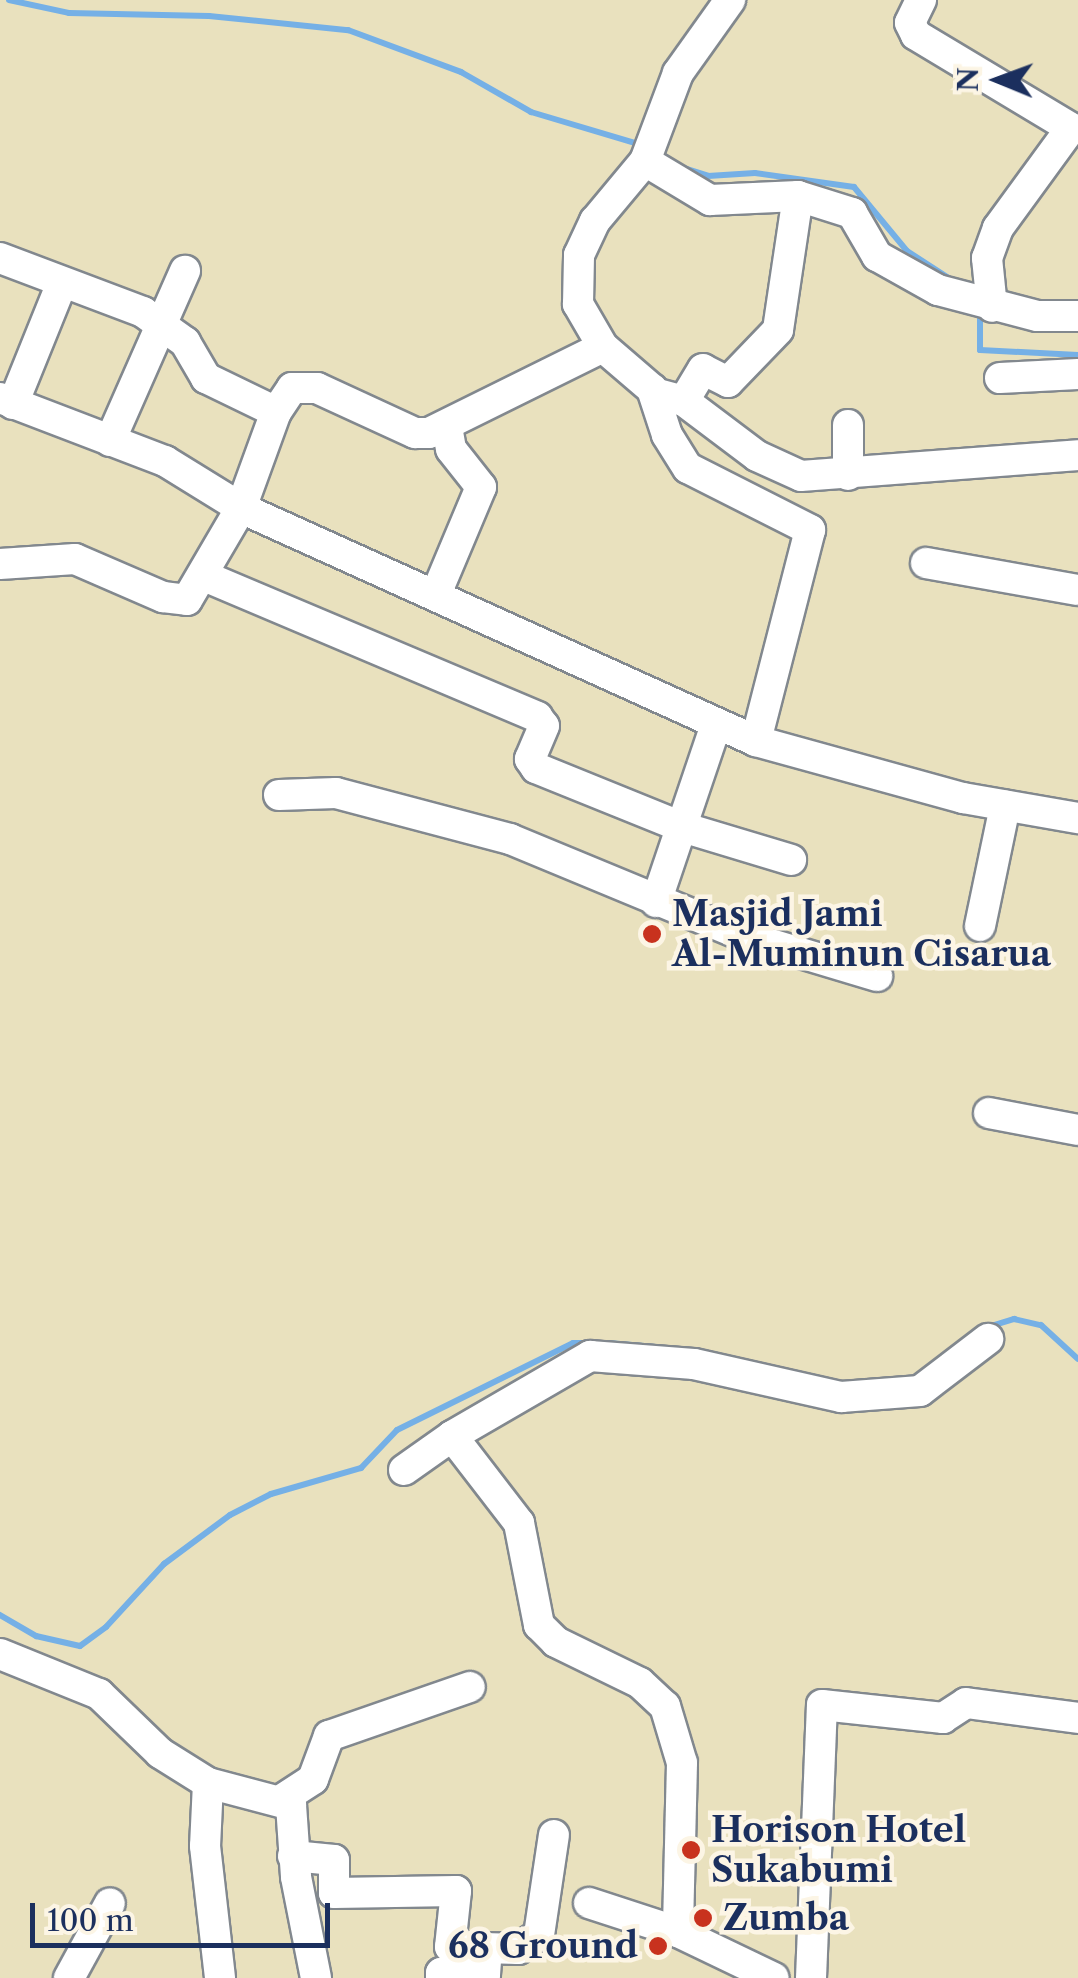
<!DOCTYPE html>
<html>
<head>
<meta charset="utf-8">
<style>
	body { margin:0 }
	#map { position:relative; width:1078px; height:1978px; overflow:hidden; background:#e9e1be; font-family:"Libre Caslon Text",serif }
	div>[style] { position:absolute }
	.stream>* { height:6px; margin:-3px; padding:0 3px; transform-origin:3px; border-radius:3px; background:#75b0e6 }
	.roads { filter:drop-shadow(2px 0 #82888e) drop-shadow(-2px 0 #82888e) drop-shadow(0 2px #82888e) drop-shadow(0 -2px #82888e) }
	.minor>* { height:30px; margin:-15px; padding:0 15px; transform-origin:15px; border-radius:15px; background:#fff }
	.dots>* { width:28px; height:28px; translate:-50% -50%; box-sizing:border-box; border:5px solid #fcf5e5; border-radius:50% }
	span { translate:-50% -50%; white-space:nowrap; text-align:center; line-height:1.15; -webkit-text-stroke:9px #fcf5e5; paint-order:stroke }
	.poi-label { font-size:35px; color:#1b2f5e; font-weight:700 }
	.left { translate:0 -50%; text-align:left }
	.right { translate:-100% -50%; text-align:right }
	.north { position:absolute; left:948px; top:30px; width:100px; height:100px; -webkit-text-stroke:8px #fcf5e5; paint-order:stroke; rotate:271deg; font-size:28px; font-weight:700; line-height:40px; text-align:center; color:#1b2f5e }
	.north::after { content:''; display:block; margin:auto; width:35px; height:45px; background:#1b2f5e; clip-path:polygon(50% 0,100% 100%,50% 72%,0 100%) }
	.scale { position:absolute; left:30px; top:1903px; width:300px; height:45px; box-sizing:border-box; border:5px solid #1b2f5e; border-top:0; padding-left:12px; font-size:30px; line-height:35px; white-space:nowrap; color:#1b2f5e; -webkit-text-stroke:8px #fcf5e5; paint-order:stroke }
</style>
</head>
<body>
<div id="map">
	<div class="stream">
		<i style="left:9px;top:0;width:61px;rotate:12.2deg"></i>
		<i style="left:69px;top:13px;width:140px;rotate:1.2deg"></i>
		<i style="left:209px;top:16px;width:140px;rotate:5.8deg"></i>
		<i style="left:348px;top:30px;width:121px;rotate:20.4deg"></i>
		<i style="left:461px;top:72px;width:81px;rotate:29.7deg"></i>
		<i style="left:531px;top:112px;width:116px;rotate:16.6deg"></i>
		<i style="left:684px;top:168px;width:25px;rotate:18deg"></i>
		<i style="left:708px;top:176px;width:47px;rotate:-3.7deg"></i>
		<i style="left:755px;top:173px;width:100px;rotate:8deg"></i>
		<i style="left:854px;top:187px;width:83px;rotate:50.4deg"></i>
		<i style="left:907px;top:251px;width:51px;rotate:33.1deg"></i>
		<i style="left:980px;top:310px;width:40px;rotate:90deg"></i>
		<i style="left:980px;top:350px;width:98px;rotate:2.9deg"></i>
		<i style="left:978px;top:1330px;width:38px;rotate:-17deg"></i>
		<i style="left:1014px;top:1319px;width:28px;rotate:13deg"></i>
		<i style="left:1041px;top:1325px;width:50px;rotate:42.6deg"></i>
		<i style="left:609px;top:1343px;width:47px;rotate:4.9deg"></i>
		<i style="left:0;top:1615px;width:42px;rotate:30.3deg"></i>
		<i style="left:36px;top:1636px;width:45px;rotate:12.8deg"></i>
		<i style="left:80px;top:1646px;width:32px;rotate:-36deg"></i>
		<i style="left:106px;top:1627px;width:86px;rotate:-47.4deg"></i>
		<i style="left:164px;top:1564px;width:82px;rotate:-36.6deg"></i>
		<i style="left:230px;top:1515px;width:46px;rotate:-27.1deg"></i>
		<i style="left:271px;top:1494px;width:94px;rotate:-16.1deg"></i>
		<i style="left:361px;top:1468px;width:52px;rotate:-46.5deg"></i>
		<i style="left:397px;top:1430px;width:196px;rotate:-26.3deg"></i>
		<i style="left:573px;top:1343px;width:14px"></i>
	</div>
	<div class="roads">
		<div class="minor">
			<i style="left:921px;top:0;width:25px;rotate:116deg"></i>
			<i style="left:910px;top:23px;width:13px;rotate:63deg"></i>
			<i style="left:916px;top:35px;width:181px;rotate:31deg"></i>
			<i style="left:1071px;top:128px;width:124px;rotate:126.1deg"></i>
			<i style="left:998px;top:228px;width:32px;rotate:110deg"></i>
			<i style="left:987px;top:258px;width:49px;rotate:84.2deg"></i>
			<i style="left:645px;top:161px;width:76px;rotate:31deg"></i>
			<i style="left:710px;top:200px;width:88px;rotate:-2.6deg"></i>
			<i style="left:798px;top:196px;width:135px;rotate:98.5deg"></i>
			<i style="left:778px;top:330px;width:72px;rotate:133.9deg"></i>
			<i style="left:728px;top:382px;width:28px;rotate:-153deg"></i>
			<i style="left:703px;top:369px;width:37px;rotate:121deg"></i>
			<i style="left:798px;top:196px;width:57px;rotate:17.5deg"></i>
			<i style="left:852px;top:213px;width:50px;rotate:59.8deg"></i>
			<i style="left:877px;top:256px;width:70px;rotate:29.1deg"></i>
			<i style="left:938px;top:290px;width:102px;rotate:14.7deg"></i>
			<i style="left:1037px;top:316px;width:41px"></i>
			<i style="left:0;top:258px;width:153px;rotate:20.7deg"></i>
			<i style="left:143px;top:312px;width:52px;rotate:35.5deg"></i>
			<i style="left:185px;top:342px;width:42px;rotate:59.7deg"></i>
			<i style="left:206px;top:378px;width:78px;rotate:25.9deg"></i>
			<i style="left:603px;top:347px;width:65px;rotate:40.6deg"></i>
			<i style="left:652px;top:389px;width:48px;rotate:71.9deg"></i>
			<i style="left:667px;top:435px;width:39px;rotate:58deg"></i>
			<i style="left:688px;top:468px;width:137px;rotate:26.9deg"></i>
			<i style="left:810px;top:530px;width:218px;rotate:104.4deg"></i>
			<i style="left:1000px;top:378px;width:78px;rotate:-2.9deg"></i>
			<i style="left:654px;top:393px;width:31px;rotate:15deg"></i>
			<i style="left:684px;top:401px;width:91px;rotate:37deg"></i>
			<i style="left:757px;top:456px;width:48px;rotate:24.4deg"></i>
			<i style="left:801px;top:476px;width:278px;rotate:-4.3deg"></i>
			<i style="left:0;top:398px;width:177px;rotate:20.9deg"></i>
			<i style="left:165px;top:461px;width:89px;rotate:31.7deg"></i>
			<i style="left:241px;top:508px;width:565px;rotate:24.34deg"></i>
			<i style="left:756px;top:741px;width:215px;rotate:15.4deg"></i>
			<i style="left:963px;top:798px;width:117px;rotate:9.9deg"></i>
			<i style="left:13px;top:404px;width:128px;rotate:-68deg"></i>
			<i style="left:848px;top:425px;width:50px;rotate:90deg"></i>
			<i style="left:110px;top:441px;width:186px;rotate:-66.2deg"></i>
			<i style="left:926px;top:563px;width:154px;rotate:10.1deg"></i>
			<i style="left:0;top:564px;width:75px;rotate:-3.8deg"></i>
			<i style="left:75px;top:559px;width:96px;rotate:23.4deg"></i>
			<i style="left:163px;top:597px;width:24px;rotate:7deg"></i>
			<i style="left:187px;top:600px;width:107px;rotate:-59.6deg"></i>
			<i style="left:241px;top:508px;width:102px;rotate:-70deg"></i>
			<i style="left:276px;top:412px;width:29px;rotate:-56deg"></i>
			<i style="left:292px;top:388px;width:25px"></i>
			<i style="left:317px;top:388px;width:108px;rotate:24.7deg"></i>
			<i style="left:415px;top:433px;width:14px"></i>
			<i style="left:429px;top:433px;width:194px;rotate:-26.3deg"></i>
			<i style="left:603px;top:347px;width:50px;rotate:-120.2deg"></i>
			<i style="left:578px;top:304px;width:49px;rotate:-88.8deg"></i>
			<i style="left:579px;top:255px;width:38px;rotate:-65deg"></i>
			<i style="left:595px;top:221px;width:78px;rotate:-50.2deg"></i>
			<i style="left:645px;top:161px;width:94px;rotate:-69.4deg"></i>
			<i style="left:678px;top:73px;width:90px;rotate:-54.5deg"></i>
			<i style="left:204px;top:576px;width:362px;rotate:22.9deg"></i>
			<i style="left:537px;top:717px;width:11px;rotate:52deg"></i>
			<i style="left:544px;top:726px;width:36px;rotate:113deg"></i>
			<i style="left:530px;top:759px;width:11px;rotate:56deg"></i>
			<i style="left:536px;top:768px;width:157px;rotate:22deg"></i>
			<i style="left:682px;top:827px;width:114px;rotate:16.8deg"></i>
			<i style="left:436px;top:594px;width:116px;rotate:-67.2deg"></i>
			<i style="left:481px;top:487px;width:48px;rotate:-128.3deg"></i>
			<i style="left:451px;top:449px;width:23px;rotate:-100deg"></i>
			<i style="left:279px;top:795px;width:57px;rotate:-2deg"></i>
			<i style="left:336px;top:793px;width:180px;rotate:14.8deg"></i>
			<i style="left:510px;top:839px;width:256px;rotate:22.5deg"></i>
			<i style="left:747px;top:937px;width:136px;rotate:16.7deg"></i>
			<i style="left:656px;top:902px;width:187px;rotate:-71.3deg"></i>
			<i style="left:980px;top:926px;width:123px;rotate:-78.2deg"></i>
			<i style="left:989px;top:1113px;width:91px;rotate:10.8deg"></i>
			<i style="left:452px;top:1436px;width:160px;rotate:-30.1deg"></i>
			<i style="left:590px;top:1356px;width:104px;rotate:4.4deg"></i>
			<i style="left:694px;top:1364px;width:151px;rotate:12.7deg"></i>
			<i style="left:841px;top:1397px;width:79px;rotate:-4.3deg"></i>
			<i style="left:920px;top:1391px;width:86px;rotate:-37.4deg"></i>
			<i style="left:404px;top:1470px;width:59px;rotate:-35.3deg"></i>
			<i style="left:452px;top:1436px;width:110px;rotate:52.4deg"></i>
			<i style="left:519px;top:1523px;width:104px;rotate:78.9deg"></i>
			<i style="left:539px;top:1625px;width:24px;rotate:45deg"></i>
			<i style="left:556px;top:1642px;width:93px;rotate:26deg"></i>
			<i style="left:640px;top:1683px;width:34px;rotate:43deg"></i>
			<i style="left:665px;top:1706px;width:59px;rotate:73.4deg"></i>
			<i style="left:682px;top:1763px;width:169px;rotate:91.4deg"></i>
			<i style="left:678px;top:1932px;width:106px;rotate:25.6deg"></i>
			<i style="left:0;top:1654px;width:107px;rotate:22deg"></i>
			<i style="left:99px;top:1694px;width:85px;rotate:44deg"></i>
			<i style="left:160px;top:1753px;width:57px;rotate:32deg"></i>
			<i style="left:208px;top:1783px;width:63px;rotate:92.7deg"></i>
			<i style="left:205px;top:1846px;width:133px;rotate:83.5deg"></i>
			<i style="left:208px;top:1783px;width:86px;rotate:14.8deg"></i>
			<i style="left:291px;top:1805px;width:72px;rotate:86deg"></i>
			<i style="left:296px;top:1877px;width:103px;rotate:78.8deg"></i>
			<i style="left:281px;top:1800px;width:38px;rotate:-33deg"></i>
			<i style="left:313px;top:1779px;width:46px;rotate:-69.6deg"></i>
			<i style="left:329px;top:1736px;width:149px;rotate:-19.2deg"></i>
			<i style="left:293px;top:1856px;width:41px;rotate:5.6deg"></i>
			<i style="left:334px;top:1860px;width:33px;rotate:90deg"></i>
			<i style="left:334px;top:1893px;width:122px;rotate:-0.9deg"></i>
			<i style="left:456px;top:1891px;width:56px;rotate:96.1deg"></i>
			<i style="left:450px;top:1947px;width:68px;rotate:1.7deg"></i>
			<i style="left:518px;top:1949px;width:25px;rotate:-34deg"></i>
			<i style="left:539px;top:1935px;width:101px;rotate:-81.5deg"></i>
			<i style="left:589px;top:1903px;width:94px;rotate:18deg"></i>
			<i style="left:69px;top:1978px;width:85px;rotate:-61.3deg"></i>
			<i style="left:441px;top:1978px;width:5px;rotate:-90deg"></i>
			<i style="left:441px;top:1973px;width:44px;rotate:2.6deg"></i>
			<i style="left:485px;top:1975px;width:27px;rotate:-86deg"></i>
			<i style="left:811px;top:1978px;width:273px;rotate:-87.7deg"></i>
			<i style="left:822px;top:1705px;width:122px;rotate:6.1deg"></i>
			<i style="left:943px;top:1718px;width:27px;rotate:-33deg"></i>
			<i style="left:966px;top:1703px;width:113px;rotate:7.6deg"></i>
		</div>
	</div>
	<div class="dots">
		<i style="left:652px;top:934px;background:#c8321e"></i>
		<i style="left:691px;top:1850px;background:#c8321e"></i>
		<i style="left:703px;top:1918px;background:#c8321e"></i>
		<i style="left:658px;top:1946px;background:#c8321e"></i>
	</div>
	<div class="poi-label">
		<span class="left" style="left:672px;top:934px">Masjid Jami<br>Al-Muminun Cisarua</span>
		<span class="left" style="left:711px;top:1850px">Horison Hotel<br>Sukabumi</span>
		<span class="left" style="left:723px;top:1918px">Zumba</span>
		<span class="right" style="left:638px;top:1946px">68 Ground</span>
	</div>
	<div class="north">N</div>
	<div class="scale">100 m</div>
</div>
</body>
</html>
